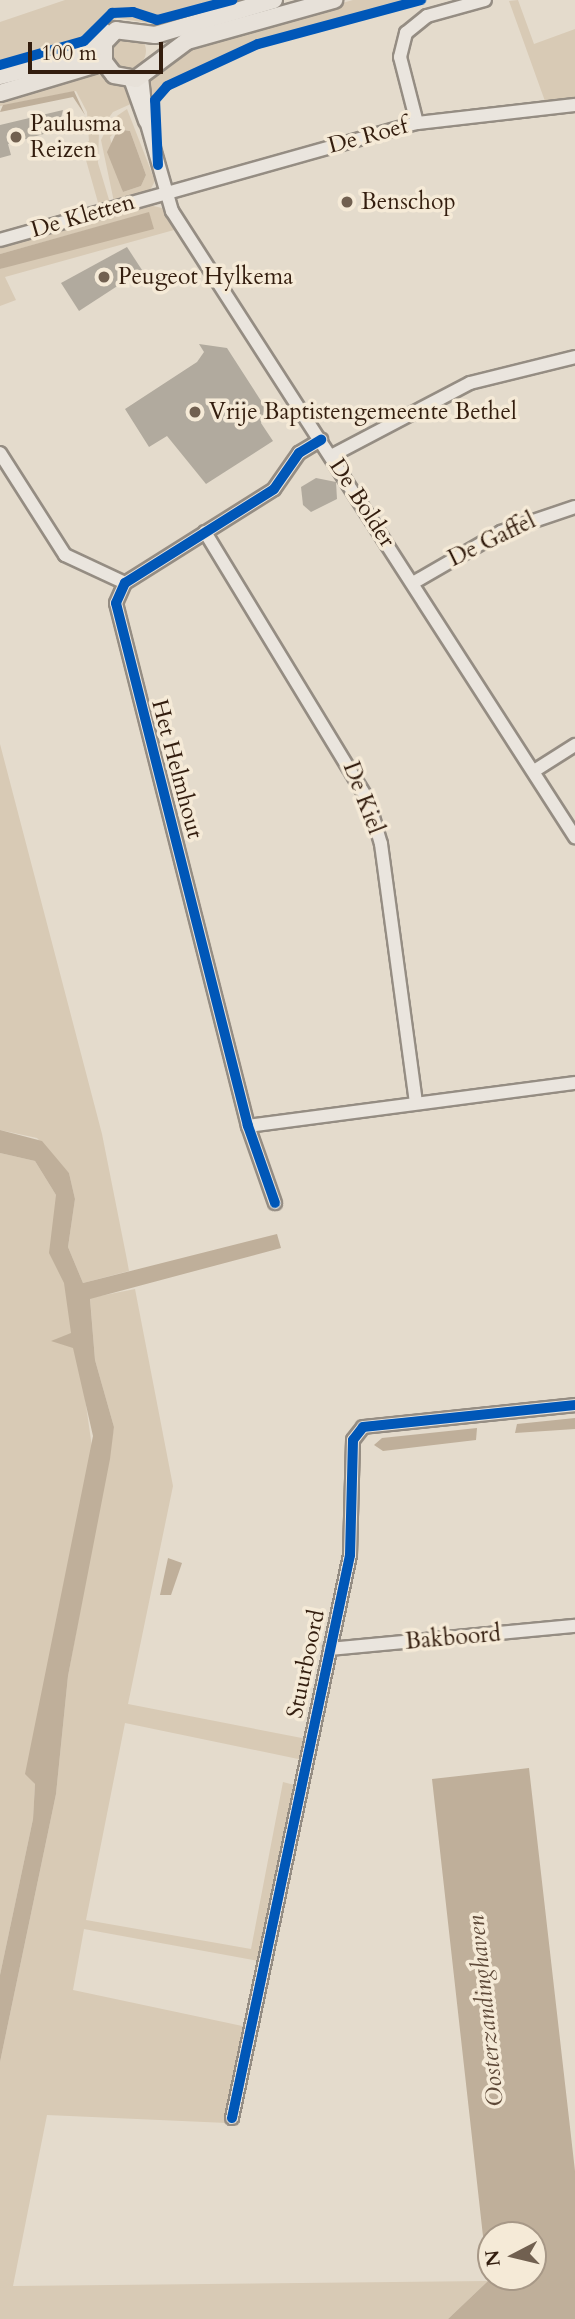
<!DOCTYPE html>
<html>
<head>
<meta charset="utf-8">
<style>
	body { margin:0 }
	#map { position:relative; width:575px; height:2319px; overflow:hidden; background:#e4dbcc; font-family:Cardo,serif }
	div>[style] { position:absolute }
	.green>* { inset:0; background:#d8cab5 }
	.round { border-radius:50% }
	.water>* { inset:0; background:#bfaf9a }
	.building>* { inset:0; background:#b1aa9e }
	.roads { filter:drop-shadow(2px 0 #958d83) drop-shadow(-2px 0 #958d83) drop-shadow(0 2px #958d83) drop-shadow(0 -2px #958d83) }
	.minor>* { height:12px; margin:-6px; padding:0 6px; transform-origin:6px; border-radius:6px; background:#eae5de }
	.major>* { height:16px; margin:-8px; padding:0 8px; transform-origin:8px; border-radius:8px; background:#e7e1d9 }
	.cycleway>* { height:10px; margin:-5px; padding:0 5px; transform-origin:5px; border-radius:5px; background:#0057b8 }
	.dots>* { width:19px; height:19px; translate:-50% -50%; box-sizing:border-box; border:4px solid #f5ead7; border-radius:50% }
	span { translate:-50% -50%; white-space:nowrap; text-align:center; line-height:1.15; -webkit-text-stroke:7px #f5ead7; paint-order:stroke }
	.poi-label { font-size:23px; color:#331d0e }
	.left { translate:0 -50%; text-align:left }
	.street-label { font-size:23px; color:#331d0e }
	.water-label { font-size:24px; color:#5e4938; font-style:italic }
	.north { position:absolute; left:477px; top:2221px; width:70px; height:70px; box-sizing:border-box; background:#f5ead7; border:2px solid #a79887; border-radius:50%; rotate:263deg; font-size:19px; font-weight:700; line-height:28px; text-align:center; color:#331d0e }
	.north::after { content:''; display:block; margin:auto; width:24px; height:32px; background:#716050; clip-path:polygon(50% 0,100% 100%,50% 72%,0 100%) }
	.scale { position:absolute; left:28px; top:42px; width:135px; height:32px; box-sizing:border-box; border:4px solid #331d0e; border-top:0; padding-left:9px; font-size:21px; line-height:24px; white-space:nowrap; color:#331d0e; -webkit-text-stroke:5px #f5ead7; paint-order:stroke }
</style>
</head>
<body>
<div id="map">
	<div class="green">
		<i style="clip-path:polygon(65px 0,225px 0,157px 18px,113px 10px,83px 39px,0 63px,0 22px)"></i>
		<i style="clip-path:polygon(240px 0,254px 0,161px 25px,117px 18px,88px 45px,0 71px,80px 45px,114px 14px,159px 22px)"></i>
		<i style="clip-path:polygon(353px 0,413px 0,255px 44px,161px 86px,149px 99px,149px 80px,190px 46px)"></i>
		<i style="clip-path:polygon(518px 0,534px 44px,575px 29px,575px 102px,546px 104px,509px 1px)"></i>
		<i class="round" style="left:112px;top:34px;width:34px;height:34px"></i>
		<i style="clip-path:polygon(94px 73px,123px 84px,133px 103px,113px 112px,99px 131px,98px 163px,110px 203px,99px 206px,82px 146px,89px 141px,87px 112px,76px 91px,0 106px,0 99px)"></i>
		<i style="clip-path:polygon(evenodd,127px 109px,155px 181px,149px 192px,114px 202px,101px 140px,111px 120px,127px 109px,118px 129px,130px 131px,146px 175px,141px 186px,123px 192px,110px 137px,118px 129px)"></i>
		<i style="clip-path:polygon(149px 205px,162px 208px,174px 230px,5px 277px,16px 300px,0 306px,0 269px,151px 220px,148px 213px,0 254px,0 246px)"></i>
		<i style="clip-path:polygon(0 744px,102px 1134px,127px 1260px,129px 1271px,83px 1283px,68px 1247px,75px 1199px,69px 1173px,37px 1138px,0 1130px)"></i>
		<i style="clip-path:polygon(0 1153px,35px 1161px,56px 1195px,94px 1461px,28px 1776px,35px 1784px,33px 1819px,0 1975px)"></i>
		<i style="clip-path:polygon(135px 1289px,173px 1486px,128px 1704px,307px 1739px,303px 1760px,125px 1723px,86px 1920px,251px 1949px,283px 1782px,298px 1786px,259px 1961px,84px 1929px,73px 1990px,247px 2027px,227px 2123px,47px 2115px,13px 2286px,488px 2281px,448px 2319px,0 2319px,0 2062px,56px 1794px,68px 1676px,114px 1427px,95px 1360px,90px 1298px)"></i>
	</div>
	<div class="water">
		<i style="clip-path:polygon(74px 91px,85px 115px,73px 97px,0 112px,3px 105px)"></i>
		<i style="clip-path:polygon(118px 129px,130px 131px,146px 175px,141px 186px,123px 192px,107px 152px)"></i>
		<i style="clip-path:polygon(149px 212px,154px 229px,0 269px,0 254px)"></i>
		<i style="clip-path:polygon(0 1130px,42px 1141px,69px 1173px,75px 1199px,68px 1247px,83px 1283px,277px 1234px,281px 1248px,90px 1299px,95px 1360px,114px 1427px,110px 1459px,68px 1676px,56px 1794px,0 2062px,0 1975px,33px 1819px,35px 1784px,25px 1774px,93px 1436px,73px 1348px,51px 1341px,71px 1333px,64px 1283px,49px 1253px,56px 1195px,35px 1161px,0 1153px)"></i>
		<i style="clip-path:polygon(575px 1418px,575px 1429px,515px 1433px,517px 1424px)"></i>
		<i style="clip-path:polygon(477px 1428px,476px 1440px,383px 1451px,374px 1445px,382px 1438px)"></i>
		<i style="clip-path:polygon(168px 1558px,182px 1563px,171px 1595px,160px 1595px)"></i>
		<i style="clip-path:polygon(evenodd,529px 1768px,575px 2171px,575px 2319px,448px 2319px,488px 2281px,432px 1779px,529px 1768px,491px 2235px,533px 2235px,533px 2277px,491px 2277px,491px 2235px)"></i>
	</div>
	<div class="building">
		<i style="clip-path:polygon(63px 110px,58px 130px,8px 144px,11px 155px,0 158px,0 125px)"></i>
		<i style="clip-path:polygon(127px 247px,142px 270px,79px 311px,61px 283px)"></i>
		<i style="clip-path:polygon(199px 344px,227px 348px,265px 407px,261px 423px,273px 441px,206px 484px,167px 436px,149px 447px,125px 409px,197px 362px,204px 352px)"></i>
		<i style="clip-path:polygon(316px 478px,336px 482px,337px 499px,311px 512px,303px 505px,301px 487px)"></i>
	</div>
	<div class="roads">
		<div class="minor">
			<i style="left:142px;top:77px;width:47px;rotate:83.9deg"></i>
			<i style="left:147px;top:124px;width:91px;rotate:74deg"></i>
			<i style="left:172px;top:211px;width:745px;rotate:57.23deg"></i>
			<i style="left:130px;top:79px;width:45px;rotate:70.3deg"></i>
			<i style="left:417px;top:123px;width:68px;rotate:-104.4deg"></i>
			<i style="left:400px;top:57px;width:25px;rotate:-76deg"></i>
			<i style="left:406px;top:33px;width:27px;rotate:-39deg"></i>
			<i style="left:427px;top:16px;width:60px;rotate:-15.4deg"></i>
			<i style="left:0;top:240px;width:433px;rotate:-15.7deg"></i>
			<i style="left:417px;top:123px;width:159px;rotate:-6.5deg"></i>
			<i style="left:0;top:453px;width:121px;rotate:57.5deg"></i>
			<i style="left:65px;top:555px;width:66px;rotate:25deg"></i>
			<i style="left:331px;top:456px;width:157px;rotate:-27.7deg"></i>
			<i style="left:470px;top:383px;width:108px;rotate:-13.9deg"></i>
			<i style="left:205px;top:532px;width:314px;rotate:58.7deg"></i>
			<i style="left:368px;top:800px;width:46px;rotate:73.5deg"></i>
			<i style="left:381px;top:844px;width:261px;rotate:82.3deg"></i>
			<i style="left:413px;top:583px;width:102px;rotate:-30.1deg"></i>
			<i style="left:501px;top:532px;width:78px;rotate:-18.7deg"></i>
			<i style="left:534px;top:771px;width:49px;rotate:-32.4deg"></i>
			<i style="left:248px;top:1126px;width:330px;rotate:-7.5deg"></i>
			<i style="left:275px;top:1203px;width:82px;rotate:-109.3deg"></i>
			<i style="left:248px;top:1126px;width:539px;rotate:-104.17deg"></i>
			<i style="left:116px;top:603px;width:22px;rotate:-66deg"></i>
			<i style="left:125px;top:583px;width:176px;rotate:-32.2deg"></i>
			<i style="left:274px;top:489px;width:44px;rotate:-55.2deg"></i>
			<i style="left:299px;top:453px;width:26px;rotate:-31deg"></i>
			<i style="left:330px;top:1649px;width:246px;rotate:-5.4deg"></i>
			<i style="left:232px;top:2118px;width:575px;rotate:-78.16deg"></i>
			<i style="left:350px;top:1555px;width:115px;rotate:-88.5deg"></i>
			<i style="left:353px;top:1440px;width:16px;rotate:-52deg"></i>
			<i style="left:363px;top:1427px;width:213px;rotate:-5.9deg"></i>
		</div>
		<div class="major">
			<i style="left:274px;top:0;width:124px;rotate:163.6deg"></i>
			<i style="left:155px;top:35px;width:39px;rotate:-173deg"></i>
			<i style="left:116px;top:30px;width:18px;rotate:133deg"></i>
			<i style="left:104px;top:43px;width:19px;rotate:90deg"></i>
			<i style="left:104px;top:62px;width:16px;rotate:52deg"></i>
			<i style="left:114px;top:75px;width:22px;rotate:10deg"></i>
			<i style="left:136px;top:79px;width:64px;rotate:-36.7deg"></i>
			<i style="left:187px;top:41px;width:153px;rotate:-15.6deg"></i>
			<i style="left:81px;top:54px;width:32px;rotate:-46deg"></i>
			<i style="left:0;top:76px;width:95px;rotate:-14deg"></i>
			<i style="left:0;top:93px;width:109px;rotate:-16.6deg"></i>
		</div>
	</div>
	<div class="cycleway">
		<i style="left:0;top:65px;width:87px;rotate:-15.9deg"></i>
		<i style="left:84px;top:41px;width:40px;rotate:-45deg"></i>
		<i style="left:112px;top:13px;width:21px;rotate:-3deg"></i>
		<i style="left:133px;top:12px;width:25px;rotate:18deg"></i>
		<i style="left:157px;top:20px;width:78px;rotate:-14.9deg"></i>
		<i style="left:158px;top:165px;width:65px;rotate:-92.6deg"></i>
		<i style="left:155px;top:100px;width:18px;rotate:-49deg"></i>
		<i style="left:167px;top:86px;width:100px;rotate:-24.8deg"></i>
		<i style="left:258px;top:44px;width:169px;rotate:-15.1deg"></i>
		<i style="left:275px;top:1203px;width:82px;rotate:-109.3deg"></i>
		<i style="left:248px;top:1126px;width:539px;rotate:-104.17deg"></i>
		<i style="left:116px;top:603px;width:22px;rotate:-66deg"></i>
		<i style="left:125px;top:583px;width:176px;rotate:-32.2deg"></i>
		<i style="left:274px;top:489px;width:44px;rotate:-55.2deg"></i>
		<i style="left:299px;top:453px;width:26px;rotate:-31deg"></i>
		<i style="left:232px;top:2118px;width:575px;rotate:-78.16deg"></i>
		<i style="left:350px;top:1555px;width:115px;rotate:-88.5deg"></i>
		<i style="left:353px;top:1440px;width:16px;rotate:-52deg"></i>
		<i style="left:363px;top:1427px;width:213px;rotate:-5.9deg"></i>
	</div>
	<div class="dots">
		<i style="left:16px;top:137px;background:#716050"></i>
		<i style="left:347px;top:202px;background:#716050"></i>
		<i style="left:104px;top:277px;background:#716050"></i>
		<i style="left:195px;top:412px;background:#716050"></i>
	</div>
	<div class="poi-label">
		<span class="left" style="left:30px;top:137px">Paulusma<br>Reizen</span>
		<span class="left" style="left:361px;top:202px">Benschop</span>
		<span class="left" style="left:118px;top:277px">Peugeot Hylkema</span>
		<span class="left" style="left:209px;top:412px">Vrije Baptistengemeente Bethel</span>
	</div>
	<div class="street-label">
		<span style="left:368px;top:136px;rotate:-15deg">De Roef</span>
		<span style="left:83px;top:216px;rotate:-16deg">De Kletten</span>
		<span style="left:362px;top:503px;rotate:57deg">De Bolder</span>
		<span style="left:492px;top:540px;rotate:-26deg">De Gaffel</span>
		<span style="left:177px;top:769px;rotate:75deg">Het Helmhout</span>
		<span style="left:363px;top:798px;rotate:69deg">De Kiel</span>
		<span style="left:453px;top:1638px;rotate:-5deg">Bakboord</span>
		<span style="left:306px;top:1664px;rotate:-78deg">Stuurboord</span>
	</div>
	<div class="water-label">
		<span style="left:486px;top:2011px;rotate:-96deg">Oosterzandinghaven</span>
	</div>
	<div class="north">N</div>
	<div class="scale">100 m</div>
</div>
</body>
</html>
